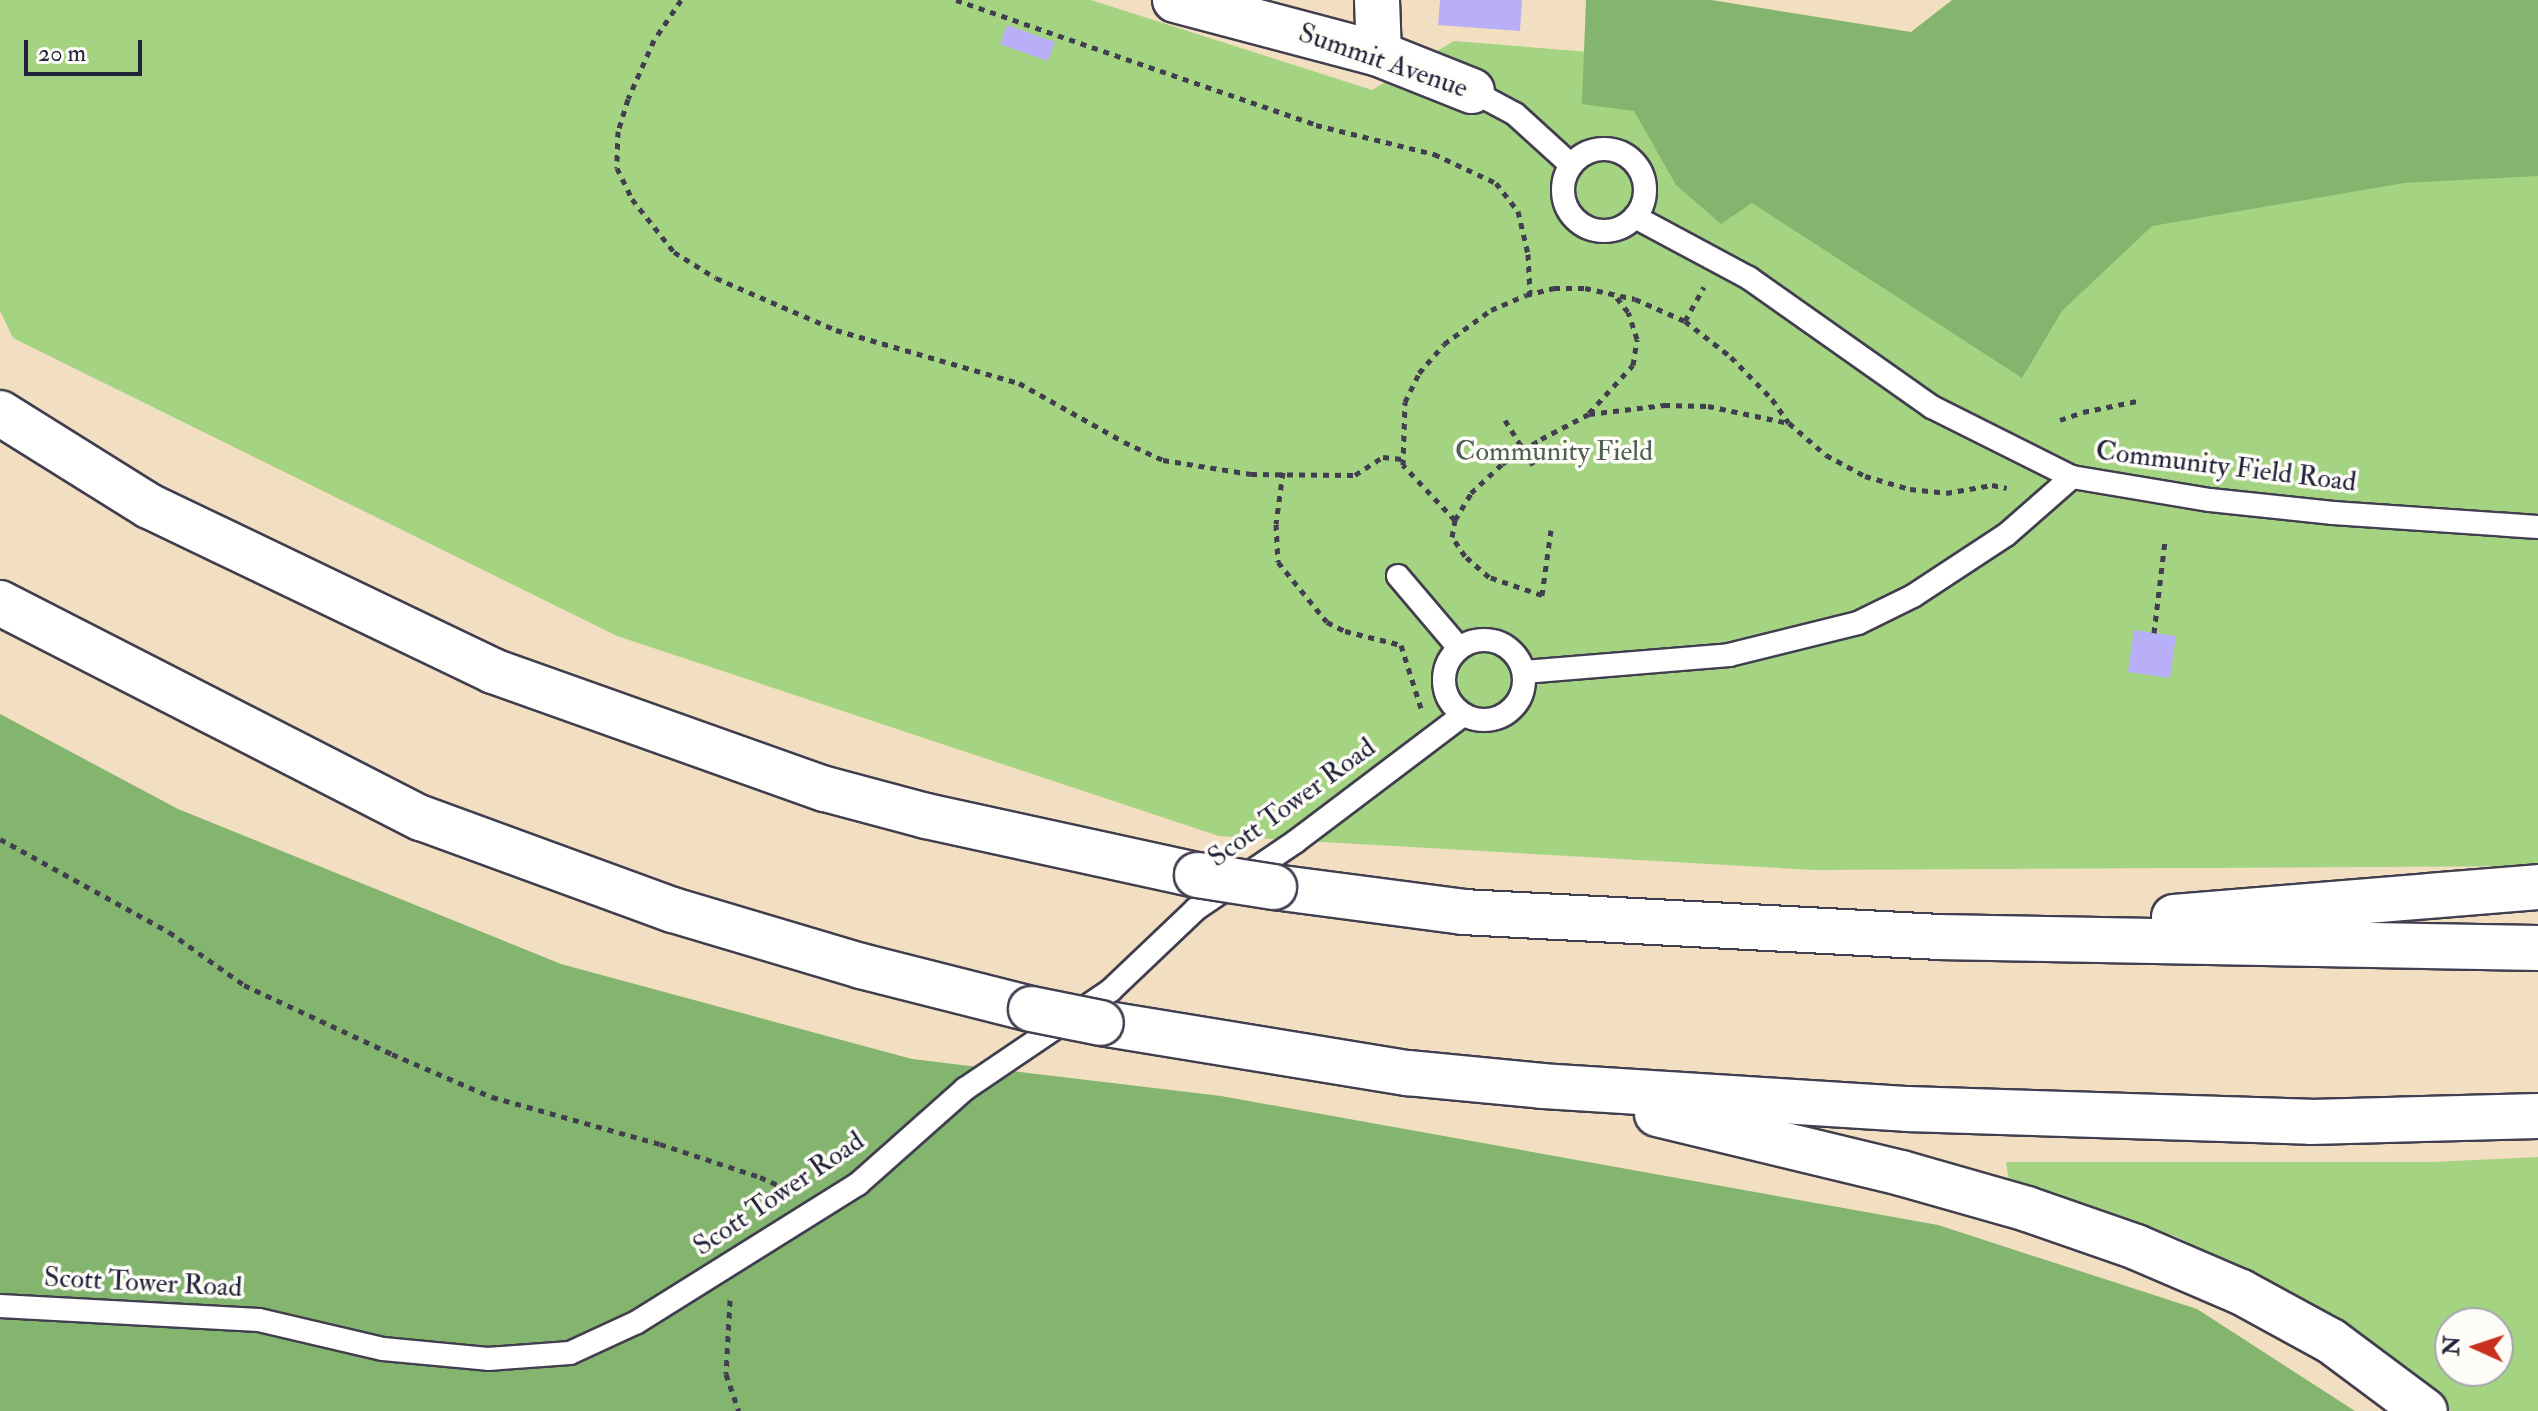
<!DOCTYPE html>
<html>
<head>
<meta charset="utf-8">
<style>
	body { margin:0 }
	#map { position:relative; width:2538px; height:1411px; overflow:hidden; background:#f2dfc1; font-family:"IM FELL Double Pica",serif }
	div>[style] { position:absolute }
	.green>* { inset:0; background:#a4d381 }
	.forest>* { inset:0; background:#83b56f }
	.building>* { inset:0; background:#b9aff8 }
	.path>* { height:5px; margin-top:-2.5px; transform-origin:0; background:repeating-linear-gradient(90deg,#413e4f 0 6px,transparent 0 12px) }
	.roads { filter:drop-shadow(2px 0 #413e4f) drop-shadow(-2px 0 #413e4f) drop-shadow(0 2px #413e4f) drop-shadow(0 -2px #413e4f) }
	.service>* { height:22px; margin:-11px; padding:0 11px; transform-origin:11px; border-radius:11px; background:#fff }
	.service>.ring { margin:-11px; padding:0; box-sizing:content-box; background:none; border:22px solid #fff; border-radius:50% }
	.minor>* { height:44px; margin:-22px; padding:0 22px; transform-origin:22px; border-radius:22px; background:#fff }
	.motorway>* { height:44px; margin:-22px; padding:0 22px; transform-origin:22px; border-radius:22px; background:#fff }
	.bridges { filter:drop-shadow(2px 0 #413e4f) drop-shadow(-2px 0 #413e4f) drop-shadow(0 2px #413e4f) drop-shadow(0 -2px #413e4f) }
	.motorway-bridge>* { height:44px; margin:-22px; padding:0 22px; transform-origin:22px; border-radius:22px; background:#fff }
	span { translate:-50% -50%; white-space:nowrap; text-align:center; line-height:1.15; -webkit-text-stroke:7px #fdfcf7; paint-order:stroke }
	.street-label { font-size:28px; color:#22223b }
	.park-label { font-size:28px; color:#506054 }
	.north { position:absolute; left:2434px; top:1307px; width:80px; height:80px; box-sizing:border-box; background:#fdfcf7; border:2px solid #a5a5ac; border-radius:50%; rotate:273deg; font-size:22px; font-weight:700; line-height:32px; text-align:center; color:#22223b }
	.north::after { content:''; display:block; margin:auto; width:28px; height:36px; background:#c8321e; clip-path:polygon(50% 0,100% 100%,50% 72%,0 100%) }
	.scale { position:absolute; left:24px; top:40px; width:118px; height:36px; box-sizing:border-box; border:4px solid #22223b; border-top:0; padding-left:10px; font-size:24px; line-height:28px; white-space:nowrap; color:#22223b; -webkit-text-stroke:6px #fdfcf7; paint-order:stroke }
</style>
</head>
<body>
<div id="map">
	<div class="green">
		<i style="clip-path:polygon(0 0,1091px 0,1372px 90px,1454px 41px,1950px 81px,2538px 47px,2538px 866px,1815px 870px,1219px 836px,617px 636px,13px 338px,0 311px)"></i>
		<i style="clip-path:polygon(evenodd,2538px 1157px,2538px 1411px,2451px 1411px,2361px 1337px,2264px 1280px,2177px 1237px,2009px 1181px,2006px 1162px,2431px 1162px,2538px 1157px,2450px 1323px,2498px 1323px,2498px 1371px,2450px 1371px,2450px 1323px)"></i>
	</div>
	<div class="forest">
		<i style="clip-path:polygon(1586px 0,1711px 0,1911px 32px,1952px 0,2538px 0,2538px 176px,2404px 183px,2152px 226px,2062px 311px,2022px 378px,1752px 203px,1721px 224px,1676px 185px,1634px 111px,1582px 104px)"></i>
		<i style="clip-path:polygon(0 714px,178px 809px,561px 964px,912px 1059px,1221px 1096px,1938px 1225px,2197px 1309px,2355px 1411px,0 1411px)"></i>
	</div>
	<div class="building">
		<i style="clip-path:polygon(1440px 0,1522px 0,1520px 31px,1438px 25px)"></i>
		<i style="clip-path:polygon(1007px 25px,1055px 42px,1048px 61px,1000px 44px)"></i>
		<i style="clip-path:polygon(2134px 630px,2176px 636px,2170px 678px,2128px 672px)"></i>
	</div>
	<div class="path">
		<i style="left:681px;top:0;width:48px;rotate:124deg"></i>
		<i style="left:654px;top:40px;width:64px;rotate:113.8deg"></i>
		<i style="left:628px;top:99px;width:34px;rotate:107deg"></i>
		<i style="left:618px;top:131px;width:37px;rotate:92deg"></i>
		<i style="left:617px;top:168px;width:34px;rotate:64deg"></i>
		<i style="left:632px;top:199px;width:68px;rotate:51.6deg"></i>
		<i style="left:674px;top:252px;width:49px;rotate:31.8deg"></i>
		<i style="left:716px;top:278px;width:131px;rotate:23.4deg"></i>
		<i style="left:836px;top:330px;width:191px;rotate:16.2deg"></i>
		<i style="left:1019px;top:383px;width:120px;rotate:29.3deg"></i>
		<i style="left:1124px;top:442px;width:43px;rotate:24.8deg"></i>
		<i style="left:1163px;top:460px;width:89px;rotate:9deg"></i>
		<i style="left:1251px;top:474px;width:104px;rotate:0.6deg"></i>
		<i style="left:1355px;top:475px;width:33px;rotate:-33deg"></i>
		<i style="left:1383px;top:457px;width:19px;rotate:6deg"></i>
		<i style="left:956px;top:0;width:381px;rotate:19.1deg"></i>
		<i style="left:1316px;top:125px;width:122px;rotate:13.8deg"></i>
		<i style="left:1434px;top:154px;width:68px;rotate:25.1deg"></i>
		<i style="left:1496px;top:183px;width:36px;rotate:52deg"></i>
		<i style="left:1518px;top:211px;width:44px;rotate:76.9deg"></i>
		<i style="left:1528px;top:254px;width:40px;rotate:87.1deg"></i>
		<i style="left:1685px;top:321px;width:39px;rotate:-61deg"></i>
		<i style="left:1589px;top:413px;width:65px;rotate:-47.5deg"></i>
		<i style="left:1633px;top:365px;width:26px;rotate:-81deg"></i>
		<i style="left:1637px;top:339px;width:28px;rotate:-108deg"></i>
		<i style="left:1628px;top:312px;width:23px;rotate:-128deg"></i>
		<i style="left:1505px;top:420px;width:53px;rotate:58.1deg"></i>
		<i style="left:2060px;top:420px;width:24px;rotate:-19deg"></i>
		<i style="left:2083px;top:412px;width:60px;rotate:-11.5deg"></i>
		<i style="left:1283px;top:472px;width:52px;rotate:97.7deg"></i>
		<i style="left:1276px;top:524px;width:38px;rotate:87deg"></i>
		<i style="left:1278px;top:562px;width:77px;rotate:50.8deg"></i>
		<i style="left:1327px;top:622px;width:20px;rotate:27deg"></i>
		<i style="left:1345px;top:631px;width:58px;rotate:14deg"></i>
		<i style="left:1401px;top:645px;width:66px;rotate:72.4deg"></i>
		<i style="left:1455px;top:520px;width:76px;rotate:-133.4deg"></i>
		<i style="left:1403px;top:465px;width:63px;rotate:-88.2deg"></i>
		<i style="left:1405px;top:402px;width:32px;rotate:-64deg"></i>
		<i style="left:1419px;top:373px;width:38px;rotate:-49deg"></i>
		<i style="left:1444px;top:344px;width:58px;rotate:-35.9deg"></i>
		<i style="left:1491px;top:310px;width:38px;rotate:-23deg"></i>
		<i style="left:1526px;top:295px;width:29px;rotate:-14deg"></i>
		<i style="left:1554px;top:288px;width:31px"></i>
		<i style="left:1585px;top:288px;width:51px;rotate:12.4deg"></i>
		<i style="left:1635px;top:299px;width:55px;rotate:23.7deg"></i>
		<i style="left:1685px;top:321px;width:58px;rotate:38deg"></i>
		<i style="left:1731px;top:357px;width:59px;rotate:45.7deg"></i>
		<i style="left:1772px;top:399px;width:29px;rotate:55deg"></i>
		<i style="left:1551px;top:530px;width:66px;rotate:97.9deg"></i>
		<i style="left:1542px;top:595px;width:56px;rotate:-161.2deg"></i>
		<i style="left:1489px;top:577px;width:32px;rotate:-139deg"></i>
		<i style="left:1465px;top:556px;width:23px;rotate:-124deg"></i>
		<i style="left:1452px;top:537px;width:17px;rotate:-80deg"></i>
		<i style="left:1455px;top:520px;width:31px;rotate:-59deg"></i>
		<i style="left:1471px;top:493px;width:42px;rotate:-43.1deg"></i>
		<i style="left:1502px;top:464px;width:46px;rotate:-32.7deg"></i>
		<i style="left:1541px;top:439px;width:54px;rotate:-27.5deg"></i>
		<i style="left:1589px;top:414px;width:76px;rotate:-6.8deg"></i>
		<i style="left:1664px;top:405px;width:44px;rotate:1.3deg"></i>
		<i style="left:1708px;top:406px;width:83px;rotate:11.9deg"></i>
		<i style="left:1789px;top:423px;width:49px;rotate:40.9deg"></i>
		<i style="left:1826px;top:455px;width:44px;rotate:28.3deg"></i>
		<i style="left:1865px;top:476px;width:47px;rotate:16.1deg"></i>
		<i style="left:1910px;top:489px;width:36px;rotate:6deg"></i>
		<i style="left:1946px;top:493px;width:47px;rotate:-9.9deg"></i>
		<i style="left:1992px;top:485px;width:15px;rotate:11deg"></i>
		<i style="left:2154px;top:633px;width:93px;rotate:-83.2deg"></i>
		<i style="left:0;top:839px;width:193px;rotate:28.8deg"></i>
		<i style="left:169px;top:932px;width:92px;rotate:35.2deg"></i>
		<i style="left:244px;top:985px;width:163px;rotate:25deg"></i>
		<i style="left:392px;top:1054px;width:109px;rotate:23.3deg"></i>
		<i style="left:492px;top:1097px;width:174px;rotate:15.6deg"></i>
		<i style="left:660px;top:1144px;width:105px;rotate:18.3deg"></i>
		<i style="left:760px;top:1177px;width:34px;rotate:24deg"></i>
		<i style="left:730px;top:1300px;width:74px;rotate:93.1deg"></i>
		<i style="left:726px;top:1374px;width:39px;rotate:71deg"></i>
	</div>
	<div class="roads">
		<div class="service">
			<i style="left:1472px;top:91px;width:49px;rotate:28.1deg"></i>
			<i style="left:1515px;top:114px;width:76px;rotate:42.3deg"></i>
			<i class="ring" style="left:1563px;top:149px;width:60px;height:60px"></i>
			<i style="left:1635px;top:217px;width:129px;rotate:28.2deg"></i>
			<i style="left:1749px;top:278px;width:224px;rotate:35.2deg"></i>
			<i style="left:1932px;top:407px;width:157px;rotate:26.6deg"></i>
			<i style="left:1398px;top:576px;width:94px;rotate:49.7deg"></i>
			<i class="ring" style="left:1444px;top:640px;width:58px;height:58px"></i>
			<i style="left:1524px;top:672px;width:206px;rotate:-4.7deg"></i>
			<i style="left:1729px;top:655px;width:133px;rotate:-13.9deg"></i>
			<i style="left:1858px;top:623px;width:61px;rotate:-26.1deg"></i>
			<i style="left:1913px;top:596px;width:111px;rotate:-33.3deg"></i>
			<i style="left:2006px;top:535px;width:88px;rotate:-41.3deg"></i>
			<i style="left:2072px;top:477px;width:140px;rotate:9.5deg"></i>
			<i style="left:2210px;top:500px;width:124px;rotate:6deg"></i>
			<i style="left:2333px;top:513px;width:205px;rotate:3.9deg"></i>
			<i style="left:0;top:1306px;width:259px;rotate:3.1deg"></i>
			<i style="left:259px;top:1320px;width:127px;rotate:13.2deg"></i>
			<i style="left:383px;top:1349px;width:105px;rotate:5.4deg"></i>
			<i style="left:488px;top:1359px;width:82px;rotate:-4.2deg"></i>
			<i style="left:570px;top:1353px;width:74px;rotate:-24.8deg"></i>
			<i style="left:637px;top:1322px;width:261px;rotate:-32deg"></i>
			<i style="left:858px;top:1184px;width:143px;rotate:-41.6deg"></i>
			<i style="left:965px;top:1089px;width:176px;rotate:-34.1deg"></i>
			<i style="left:1111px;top:990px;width:117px;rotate:-43.6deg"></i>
			<i style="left:1196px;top:909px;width:120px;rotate:-34.1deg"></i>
			<i style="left:1295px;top:842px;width:211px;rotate:-37.1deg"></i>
		</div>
		<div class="minor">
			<i style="left:1175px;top:0;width:211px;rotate:14.8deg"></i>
			<i style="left:1379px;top:54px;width:100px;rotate:21.7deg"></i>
			<i style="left:1377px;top:0;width:54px;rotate:87.9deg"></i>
		</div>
		<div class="motorway">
			<i style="left:0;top:413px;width:176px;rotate:32deg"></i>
			<i style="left:149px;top:506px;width:382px;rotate:25.6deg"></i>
			<i style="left:493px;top:671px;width:352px;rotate:19.6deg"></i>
			<i style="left:825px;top:789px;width:105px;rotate:15deg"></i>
			<i style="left:926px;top:816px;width:277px;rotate:12.3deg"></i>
			<i style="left:0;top:603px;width:473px;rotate:27.1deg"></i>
			<i style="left:421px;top:818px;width:268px;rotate:20.1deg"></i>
			<i style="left:673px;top:910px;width:196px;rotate:16.6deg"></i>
			<i style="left:861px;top:966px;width:175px;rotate:14.2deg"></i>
			<i style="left:1274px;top:887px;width:191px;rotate:7.5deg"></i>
			<i style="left:1463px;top:912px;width:475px;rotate:3deg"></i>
			<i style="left:1937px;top:937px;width:601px;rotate:1.05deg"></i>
			<i style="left:2174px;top:917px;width:365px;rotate:-4.7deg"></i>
			<i style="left:1101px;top:1023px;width:311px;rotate:9.3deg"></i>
			<i style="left:1408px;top:1073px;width:135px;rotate:5.5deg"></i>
			<i style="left:1542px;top:1086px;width:366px;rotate:3.6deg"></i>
			<i style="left:1907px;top:1109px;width:403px;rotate:1.8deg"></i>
			<i style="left:2310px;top:1122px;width:228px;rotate:-1.5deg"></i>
			<i style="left:1657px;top:1114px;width:251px;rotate:13.6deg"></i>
			<i style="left:1901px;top:1173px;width:131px;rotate:15.9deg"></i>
			<i style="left:2027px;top:1209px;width:115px;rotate:19.2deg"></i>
			<i style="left:2136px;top:1247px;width:114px;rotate:23.2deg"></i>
			<i style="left:2241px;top:1292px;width:102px;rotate:28.6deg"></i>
			<i style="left:2331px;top:1341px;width:117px;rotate:36.7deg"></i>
		</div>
	</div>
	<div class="bridges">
		<div class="motorway-bridge">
			<i style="left:1197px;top:875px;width:78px;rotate:8.9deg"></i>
			<i style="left:1031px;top:1009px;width:71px;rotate:11.3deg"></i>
		</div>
	</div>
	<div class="street-label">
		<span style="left:1383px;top:61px;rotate:19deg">Summit Avenue</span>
		<span style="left:2226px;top:467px;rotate:7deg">Community Field Road</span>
		<span style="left:1292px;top:803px;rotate:-36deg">Scott Tower Road</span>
		<span style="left:779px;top:1194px;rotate:-34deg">Scott Tower Road</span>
		<span style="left:143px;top:1283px;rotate:3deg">Scott Tower Road</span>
	</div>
	<div class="park-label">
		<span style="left:1554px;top:452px">Community Field</span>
	</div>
	<div class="north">N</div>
	<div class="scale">20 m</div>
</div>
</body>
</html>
